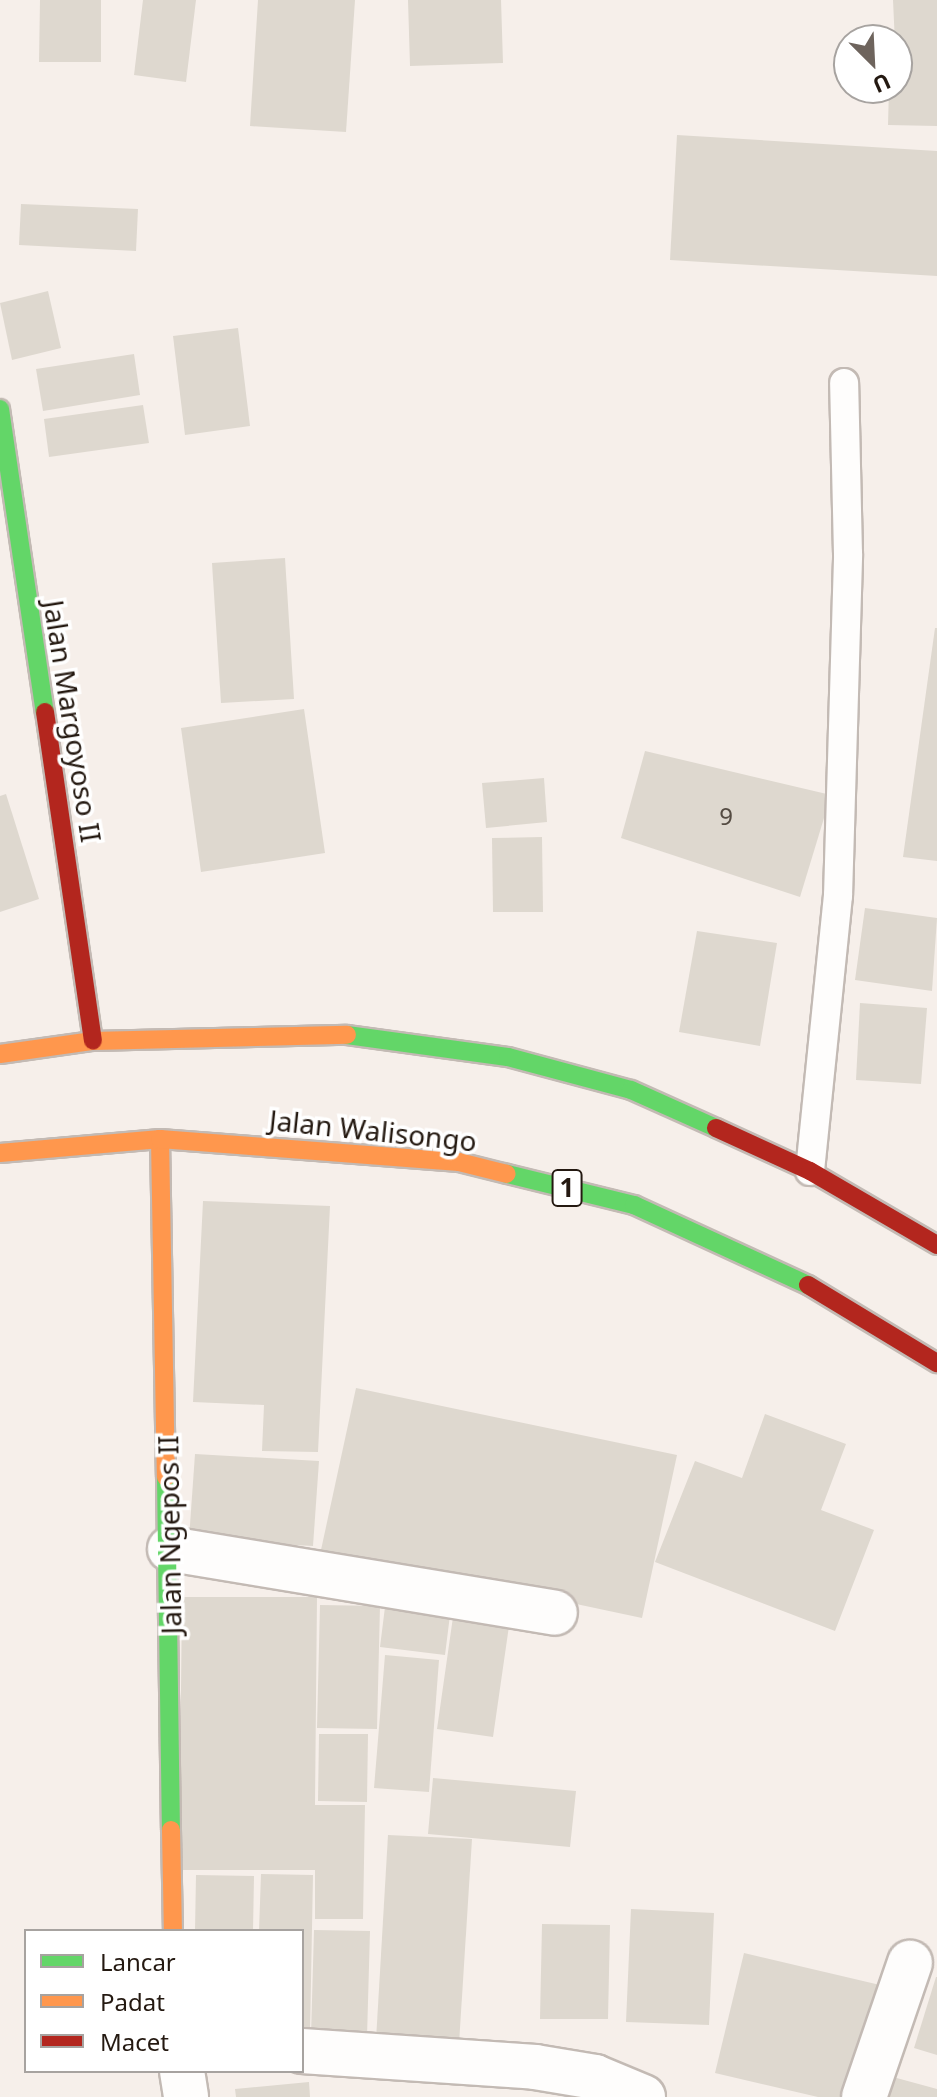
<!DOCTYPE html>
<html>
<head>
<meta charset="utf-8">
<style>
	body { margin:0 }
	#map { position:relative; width:937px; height:2097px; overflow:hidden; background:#f6efea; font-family:"Noto Sans",sans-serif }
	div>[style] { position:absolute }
	.building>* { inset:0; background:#ded8cf }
	.roads { filter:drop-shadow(2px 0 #c3bab4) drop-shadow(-2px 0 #c3bab4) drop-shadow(0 2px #c3bab4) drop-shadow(0 -2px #c3bab4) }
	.lane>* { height:28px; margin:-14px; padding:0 14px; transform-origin:14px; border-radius:14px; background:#fefdfc }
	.street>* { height:44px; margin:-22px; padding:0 22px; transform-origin:22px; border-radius:22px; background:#fefdfc }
	.fast>* { height:18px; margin:-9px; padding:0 9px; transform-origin:9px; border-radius:9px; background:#63d668 }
	.slow>* { height:18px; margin:-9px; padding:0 9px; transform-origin:9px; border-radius:9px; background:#ff974d }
	.jam>* { height:18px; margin:-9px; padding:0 9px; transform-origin:9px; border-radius:9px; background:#b3261e }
	span { translate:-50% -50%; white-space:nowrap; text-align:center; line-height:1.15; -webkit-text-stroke:7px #fff; paint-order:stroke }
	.number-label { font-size:24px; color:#544b42 }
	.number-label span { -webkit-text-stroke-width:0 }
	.shield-label span { padding:2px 6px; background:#fff; border:2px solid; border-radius:6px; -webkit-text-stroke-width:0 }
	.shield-label { font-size:26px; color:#241911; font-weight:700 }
	.street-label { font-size:28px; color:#241911 }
	.legend { position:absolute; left:24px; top:1929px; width:280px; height:144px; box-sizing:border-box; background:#fff; border:2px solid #a7a3a0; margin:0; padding:10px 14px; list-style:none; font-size:24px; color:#241911 }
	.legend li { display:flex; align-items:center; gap:16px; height:40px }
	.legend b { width:40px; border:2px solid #a7a3a0 }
	.north { position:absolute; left:833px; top:24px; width:80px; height:80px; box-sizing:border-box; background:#fff; border:2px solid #a7a3a0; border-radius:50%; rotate:156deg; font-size:22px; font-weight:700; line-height:32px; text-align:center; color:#241911 }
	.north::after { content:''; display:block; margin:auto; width:28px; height:36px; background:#6e645d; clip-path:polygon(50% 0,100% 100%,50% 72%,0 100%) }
</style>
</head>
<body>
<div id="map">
	<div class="building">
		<i style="clip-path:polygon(40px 0,101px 0,101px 62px,39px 62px)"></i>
		<i style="clip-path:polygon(143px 0,196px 0,186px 82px,134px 75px)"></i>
		<i style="clip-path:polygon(258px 0,355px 0,346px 132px,250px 126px)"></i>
		<i style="clip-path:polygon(408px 0,501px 0,503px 63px,410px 66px)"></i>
		<i style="clip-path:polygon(893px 0,937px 0,937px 126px,888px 125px,889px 88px,897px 88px)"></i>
		<i style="clip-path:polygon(677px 135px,937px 151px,937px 276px,670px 260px)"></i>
		<i style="clip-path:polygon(21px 204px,138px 209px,136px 251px,19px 245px)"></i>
		<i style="clip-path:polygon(48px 291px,61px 348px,12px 360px,0 303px)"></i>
		<i style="clip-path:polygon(238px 328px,250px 426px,185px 435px,173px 336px)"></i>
		<i style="clip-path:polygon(134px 354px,140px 395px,43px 411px,36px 369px)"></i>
		<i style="clip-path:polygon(143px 405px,149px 443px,49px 457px,44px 419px)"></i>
		<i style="clip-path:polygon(285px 558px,294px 699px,221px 703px,212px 563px)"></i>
		<i style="clip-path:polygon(935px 628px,937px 628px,937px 861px,903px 857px)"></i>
		<i style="clip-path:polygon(304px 709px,325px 853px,201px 872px,181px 728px)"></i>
		<i style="clip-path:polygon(645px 751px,831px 795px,800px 897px,621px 838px)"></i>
		<i style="clip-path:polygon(544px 778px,547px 822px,486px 828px,482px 783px)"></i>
		<i style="clip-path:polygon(6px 794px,39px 899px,0 912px,0 796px)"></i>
		<i style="clip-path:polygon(542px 837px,543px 912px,493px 912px,492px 838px)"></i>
		<i style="clip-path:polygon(865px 908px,937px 918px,932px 991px,855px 980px)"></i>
		<i style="clip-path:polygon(697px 931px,777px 943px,760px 1046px,679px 1032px)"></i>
		<i style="clip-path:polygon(860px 1003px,927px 1008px,921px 1084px,856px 1080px)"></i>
		<i style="clip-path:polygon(203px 1201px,330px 1206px,318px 1452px,262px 1451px,264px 1405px,193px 1402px)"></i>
		<i style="clip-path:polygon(356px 1388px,677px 1455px,642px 1618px,321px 1550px)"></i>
		<i style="clip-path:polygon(765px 1414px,846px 1444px,821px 1510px,874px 1530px,835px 1631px,655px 1562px,695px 1461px,742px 1478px)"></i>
		<i style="clip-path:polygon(195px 1454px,319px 1461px,313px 1546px,189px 1539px)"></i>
		<i style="clip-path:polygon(182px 1597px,317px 1597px,315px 1805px,365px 1805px,363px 1919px,315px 1919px,315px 1870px,179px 1870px)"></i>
		<i style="clip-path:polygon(386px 1599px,451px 1607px,445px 1655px,380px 1647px)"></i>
		<i style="clip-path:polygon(320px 1605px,380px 1606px,377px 1729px,317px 1728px)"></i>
		<i style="clip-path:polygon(454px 1610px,510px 1619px,493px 1737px,437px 1729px)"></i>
		<i style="clip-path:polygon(385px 1655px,439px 1660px,429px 1792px,374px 1788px)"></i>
		<i style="clip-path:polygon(319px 1734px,368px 1734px,367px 1802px,318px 1801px)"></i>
		<i style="clip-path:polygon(433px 1778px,576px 1791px,570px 1847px,428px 1834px)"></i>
		<i style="clip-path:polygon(388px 1835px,472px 1839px,459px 2044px,376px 2040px)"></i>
		<i style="clip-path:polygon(261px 1874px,313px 1875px,310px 2033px,302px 2033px,302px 1931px,259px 1931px)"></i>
		<i style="clip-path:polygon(196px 1875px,254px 1876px,253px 1931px,195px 1931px)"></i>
		<i style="clip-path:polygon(631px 1909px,714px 1913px,709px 2025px,626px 2022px)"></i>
		<i style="clip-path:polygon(542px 1924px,610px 1925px,608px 2019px,540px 2019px)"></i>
		<i style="clip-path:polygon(314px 1930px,370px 1931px,367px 2037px,311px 2036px)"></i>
		<i style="clip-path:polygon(744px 1953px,880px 1985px,854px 2097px,818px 2097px,715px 2073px)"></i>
		<i style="clip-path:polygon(936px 1977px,937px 1977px,937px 2055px,914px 2048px)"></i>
		<i style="clip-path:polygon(893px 2077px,937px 2089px,937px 2097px,887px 2097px)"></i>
		<i style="clip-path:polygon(309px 2082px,310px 2097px,236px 2097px,235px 2089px)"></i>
	</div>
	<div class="roads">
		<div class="lane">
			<i style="left:810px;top:1171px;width:276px;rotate:-84.2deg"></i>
			<i style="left:838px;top:896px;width:342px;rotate:-88.3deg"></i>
			<i style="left:848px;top:554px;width:171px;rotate:-91.3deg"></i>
		</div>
		<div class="street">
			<i style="left:170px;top:1549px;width:390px;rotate:9.4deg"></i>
			<i style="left:302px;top:2051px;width:234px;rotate:3.9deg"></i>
			<i style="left:535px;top:2067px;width:61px;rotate:9.5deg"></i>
			<i style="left:595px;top:2077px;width:52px;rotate:22.6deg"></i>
			<i style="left:182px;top:2071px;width:26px;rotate:81deg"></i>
			<i style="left:864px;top:2097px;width:142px;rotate:-71.1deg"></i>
		</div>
		<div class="fast">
			<i style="left:0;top:409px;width:306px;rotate:81.6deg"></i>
			<i style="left:347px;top:1035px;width:162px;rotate:7.8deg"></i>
			<i style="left:508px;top:1057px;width:127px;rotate:15deg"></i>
			<i style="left:631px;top:1090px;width:93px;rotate:24.1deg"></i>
			<i style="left:507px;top:1174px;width:131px;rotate:13.7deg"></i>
			<i style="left:634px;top:1205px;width:192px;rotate:24.7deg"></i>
			<i style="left:166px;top:1477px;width:353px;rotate:89.2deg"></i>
		</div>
		<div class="slow">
			<i style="left:0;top:1054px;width:94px;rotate:-8deg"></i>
			<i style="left:93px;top:1041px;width:254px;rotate:-1.4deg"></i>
			<i style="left:160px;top:1139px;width:338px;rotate:89deg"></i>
			<i style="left:0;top:1153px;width:161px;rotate:-5deg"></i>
			<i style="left:160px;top:1139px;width:300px;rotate:4.4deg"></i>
			<i style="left:459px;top:1162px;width:49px;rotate:14deg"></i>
			<i style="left:171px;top:1830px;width:101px;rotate:88.9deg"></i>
		</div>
		<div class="jam">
			<i style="left:45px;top:712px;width:332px;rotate:81.7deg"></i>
			<i style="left:716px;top:1128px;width:103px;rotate:24.6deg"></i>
			<i style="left:810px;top:1171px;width:147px;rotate:30.2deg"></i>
			<i style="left:808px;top:1285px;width:151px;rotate:31.2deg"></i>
		</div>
	</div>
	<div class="number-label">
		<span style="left:726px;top:816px">9</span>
	</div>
	<div class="shield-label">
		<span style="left:567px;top:1188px">1</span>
	</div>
	<div class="street-label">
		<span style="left:73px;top:721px;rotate:81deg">Jalan Margoyoso II</span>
		<span style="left:373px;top:1130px;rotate:6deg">Jalan Walisongo</span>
		<span style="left:169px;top:1535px;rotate:-91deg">Jalan Ngepos II</span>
	</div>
	<ul class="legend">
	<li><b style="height:10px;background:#63d668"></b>Lancar</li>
	<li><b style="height:10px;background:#ff974d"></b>Padat</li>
	<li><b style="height:10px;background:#b3261e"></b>Macet</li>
	</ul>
	<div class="north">U</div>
</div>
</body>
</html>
